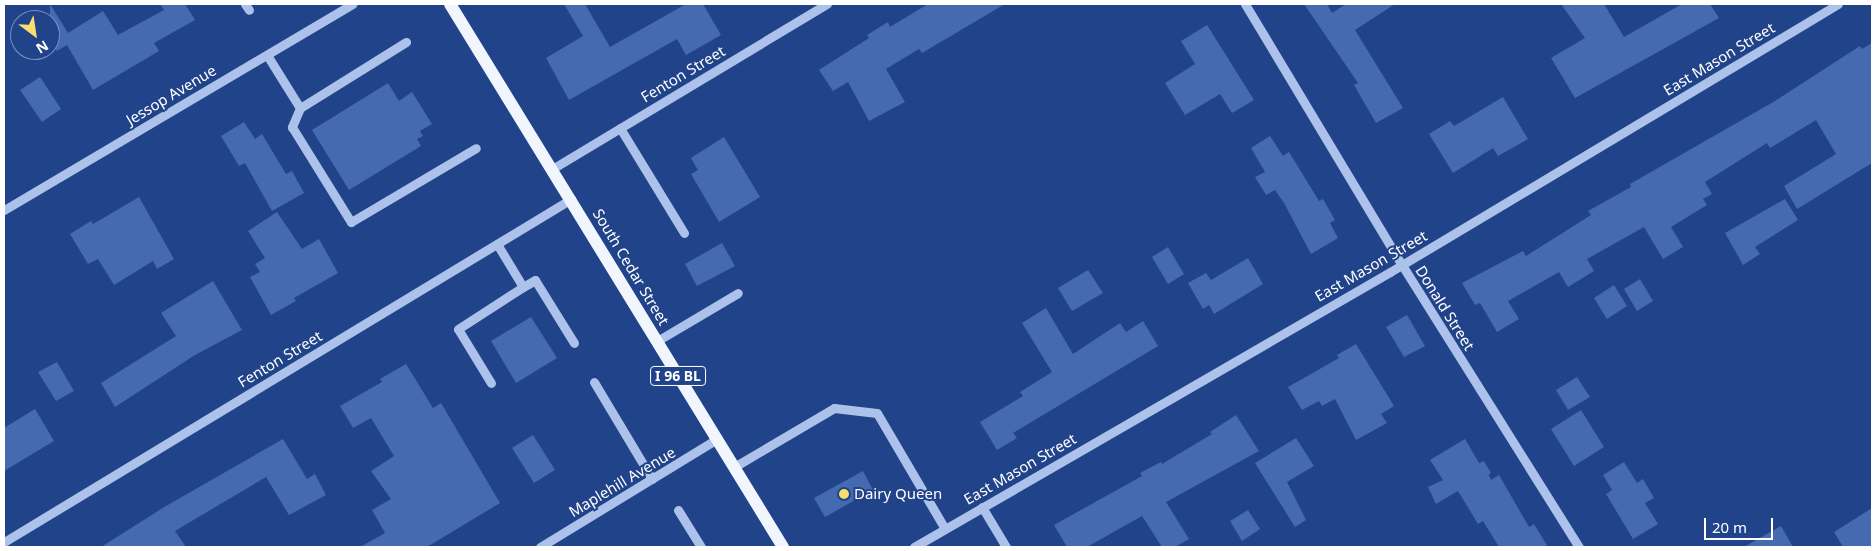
<!DOCTYPE html>
<html>
<head>
<meta charset="utf-8">
<style>
	body { margin:0 }
	#map { position:relative; width:1876px; height:551px; overflow:hidden; background:#21438a; font-family:"Noto Sans",sans-serif }
	div>[style] { position:absolute }
	.building>* { inset:0; background:#456ab0 }
	.minor>* { height:9px; margin:-4.5px; padding:0 4.5px; transform-origin:4.5px; border-radius:4.5px; background:#acc2eb }
	.major>* { height:12px; margin:-6px; padding:0 6px; transform-origin:6px; border-radius:6px; background:#f1f5fe }
	.dots>* { width:14px; height:14px; translate:-50% -50%; box-sizing:border-box; border:2px solid #21438a; border-radius:50% }
	span { translate:-50% -50%; white-space:nowrap; text-align:center; line-height:1.15; -webkit-text-stroke:4px #21438a; paint-order:stroke }
	.shield-label span { padding:1px 4px; background:#21438a; border:1px solid; border-radius:4px; -webkit-text-stroke-width:0 }
	.shield-label { font-size:14px; color:#fff; font-weight:700 }
	.street-label { font-size:15px; color:#fff }
	.poi-label { font-size:15px; color:#fff }
	.left { translate:0 -50%; text-align:left }
	.frame { position:absolute; inset:0; border:5px solid #fff; pointer-events:none }
	.north { position:absolute; left:10px; top:10px; width:50px; height:50px; box-sizing:border-box; background:#21438a; border:1px solid #7a8eb9; border-radius:50%; rotate:149deg; font-size:14px; font-weight:700; line-height:20px; text-align:center; color:#fff }
	.north::after { content:''; display:block; margin:auto; width:18px; height:22px; background:#f8de6d; clip-path:polygon(50% 0,100% 100%,50% 72%,0 100%) }
	.scale { position:absolute; left:1704px; top:518px; width:69px; height:22px; box-sizing:border-box; border:2px solid #fff; border-top:0; padding-left:6px; font-size:15px; line-height:18px; white-space:nowrap; color:#fff; -webkit-text-stroke:4px #21438a; paint-order:stroke }
</style>
</head>
<body>
<div id="map">
	<div class="building">
		<i style="clip-path:polygon(50px 4px,68px 33px,103px 11px,118px 35px,164px 10px,160px 4px,185px 4px,195px 20px,154px 43px,159px 51px,93px 90px,67px 45px,57px 51px,50px 39px)"></i>
		<i style="clip-path:polygon(564px 4px,585px 4px,610px 47px,686px 4px,703px 4px,721px 35px,686px 55px,677px 39px,569px 100px,546px 58px,583px 36px)"></i>
		<i style="clip-path:polygon(928px 4px,1005px 4px,922px 53px,919px 49px,886px 69px,905px 102px,869px 121px,848px 82px,833px 91px,819px 70px,869px 38px,867px 35px,888px 22px,890px 27px)"></i>
		<i style="clip-path:polygon(1304px 4px,1327px 4px,1332px 13px,1346px 4px,1395px 4px,1355px 30px,1403px 108px,1376px 123px,1354px 85px,1358px 83px)"></i>
		<i style="clip-path:polygon(1561px 4px,1604px 4px,1624px 37px,1682px 4px,1710px 4px,1719px 18px,1575px 98px,1551px 58px,1585px 38px)"></i>
		<i style="clip-path:polygon(1207px 25px,1254px 100px,1232px 113px,1220px 94px,1185px 115px,1165px 83px,1195px 64px,1181px 41px)"></i>
		<i style="clip-path:polygon(1872px 43px,1872px 163px,1797px 209px,1784px 186px,1836px 154px,1816px 120px,1770px 148px,1767px 143px,1705px 182px,1712px 194px,1703px 199px,1707px 205px,1671px 227px,1683px 247px,1663px 259px,1644px 227px,1587px 259px,1594px 271px,1568px 287px,1559px 272px,1508px 301px,1519px 319px,1497px 332px,1480px 303px,1475px 305px,1462px 283px,1523px 251px,1526px 256px,1591px 215px,1588px 211px,1631px 187px,1630px 184px,1775px 101px,1860px 46px,1862px 49px)"></i>
		<i style="clip-path:polygon(40px 77px,61px 109px,42px 122px,20px 90px)"></i>
		<i style="clip-path:polygon(388px 83px,399px 101px,412px 92px,432px 124px,420px 131px,423px 136px,417px 139px,421px 146px,349px 190px,312px 130px)"></i>
		<i style="clip-path:polygon(1503px 97px,1528px 139px,1498px 156px,1493px 148px,1453px 173px,1429px 134px,1450px 121px,1454px 126px)"></i>
		<i style="clip-path:polygon(244px 122px,255px 139px,262px 134px,286px 174px,292px 171px,304px 193px,272px 211px,245px 163px,239px 166px,221px 136px)"></i>
		<i style="clip-path:polygon(1270px 136px,1283px 156px,1289px 152px,1319px 201px,1323px 199px,1335px 220px,1330px 223px,1338px 238px,1311px 254px,1284px 203px,1275px 190px,1266px 195px,1255px 177px,1265px 172px,1251px 148px)"></i>
		<i style="clip-path:polygon(724px 137px,760px 197px,719px 222px,691px 174px,698px 170px,691px 158px)"></i>
		<i style="clip-path:polygon(139px 197px,174px 259px,157px 269px,153px 261px,114px 285px,98px 259px,88px 264px,70px 234px,91px 221px,93px 224px)"></i>
		<i style="clip-path:polygon(1785px 199px,1798px 220px,1755px 247px,1760px 254px,1743px 265px,1725px 233px)"></i>
		<i style="clip-path:polygon(277px 212px,302px 249px,319px 239px,338px 273px,294px 298px,296px 301px,271px 315px,250px 277px,260px 272px,255px 264px,265px 258px,248px 231px)"></i>
		<i style="clip-path:polygon(722px 243px,735px 266px,697px 286px,685px 264px)"></i>
		<i style="clip-path:polygon(1168px 247px,1184px 274px,1168px 284px,1152px 257px)"></i>
		<i style="clip-path:polygon(1248px 258px,1263px 284px,1214px 314px,1209px 305px,1203px 309px,1188px 283px,1206px 273px,1211px 280px)"></i>
		<i style="clip-path:polygon(1088px 270px,1103px 293px,1072px 311px,1058px 288px)"></i>
		<i style="clip-path:polygon(1640px 279px,1653px 301px,1637px 311px,1624px 289px)"></i>
		<i style="clip-path:polygon(213px 281px,242px 330px,195px 355px,115px 407px,101px 383px,176px 336px,161px 313px)"></i>
		<i style="clip-path:polygon(1614px 285px,1627px 306px,1607px 319px,1594px 298px)"></i>
		<i style="clip-path:polygon(1046px 308px,1073px 354px,1120px 323px,1126px 332px,1143px 321px,1158px 346px,1013px 433px,1017px 438px,997px 450px,980px 422px,1023px 396px,1020px 392px,1052px 372px,1022px 323px)"></i>
		<i style="clip-path:polygon(1407px 315px,1425px 346px,1404px 357px,1386px 327px)"></i>
		<i style="clip-path:polygon(531px 317px,557px 358px,516px 383px,491px 341px)"></i>
		<i style="clip-path:polygon(1356px 344px,1394px 406px,1381px 414px,1387px 423px,1356px 440px,1335px 399px,1322px 406px,1319px 401px,1302px 410px,1288px 387px,1339px 358px,1337px 355px)"></i>
		<i style="clip-path:polygon(57px 362px,74px 391px,56px 401px,38px 372px)"></i>
		<i style="clip-path:polygon(406px 364px,433px 408px,441px 403px,500px 503px,427px 547px,360px 547px,385px 533px,372px 510px,391px 499px,371px 471px,394px 456px,371px 418px,353px 428px,340px 406px,382px 382px,380px 379px)"></i>
		<i style="clip-path:polygon(1577px 377px,1590px 397px,1568px 410px,1556px 390px)"></i>
		<i style="clip-path:polygon(35px 409px,54px 441px,4px 471px,4px 428px)"></i>
		<i style="clip-path:polygon(1581px 410px,1604px 447px,1574px 466px,1551px 429px)"></i>
		<i style="clip-path:polygon(1236px 415px,1259px 451px,1166px 502px,1189px 539px,1175px 547px,1162px 547px,1142px 516px,1087px 547px,1067px 547px,1054px 525px,1142px 476px,1140px 473px,1161px 462px,1162px 464px,1212px 434px,1210px 432px)"></i>
		<i style="clip-path:polygon(533px 435px,555px 470px,534px 483px,512px 448px)"></i>
		<i style="clip-path:polygon(1296px 438px,1314px 466px,1287px 482px,1306px 520px,1295px 527px,1255px 463px)"></i>
		<i style="clip-path:polygon(283px 439px,307px 479px,315px 474px,326px 495px,289px 515px,266px 477px,175px 531px,186px 547px,101px 547px,166px 506px)"></i>
		<i style="clip-path:polygon(1465px 439px,1479px 463px,1484px 461px,1491px 473px,1487px 476px,1489px 475px,1491px 480px,1499px 475px,1529px 527px,1534px 524px,1548px 547px,1499px 547px,1483px 521px,1478px 524px,1458px 491px,1436px 504px,1428px 487px,1443px 480px,1430px 460px)"></i>
		<i style="clip-path:polygon(1624px 462px,1637px 483px,1643px 479px,1654px 498px,1645px 503px,1658px 524px,1633px 539px,1606px 494px,1612px 490px,1603px 475px)"></i>
		<i style="clip-path:polygon(863px 471px,873px 490px,825px 517px,814px 498px)"></i>
		<i style="clip-path:polygon(1872px 508px,1872px 547px,1843px 547px,1834px 532px)"></i>
		<i style="clip-path:polygon(1248px 510px,1260px 529px,1242px 541px,1230px 521px)"></i>
		<i style="clip-path:polygon(1781px 526px,1793px 547px,1744px 547px)"></i>
	</div>
	<div class="minor">
		<i style="left:245px;top:4px;width:7px;rotate:56deg"></i>
		<i style="left:1245px;top:4px;width:305px;rotate:59deg"></i>
		<i style="left:1402px;top:265px;width:333px;rotate:57.9deg"></i>
		<i style="left:267px;top:55px;width:62px;rotate:58.1deg"></i>
		<i style="left:300px;top:108px;width:21px;rotate:113deg"></i>
		<i style="left:292px;top:127px;width:112px;rotate:58.2deg"></i>
		<i style="left:351px;top:222px;width:145px;rotate:-30.6deg"></i>
		<i style="left:300px;top:108px;width:125px;rotate:-31.9deg"></i>
		<i style="left:620px;top:128px;width:123px;rotate:58.6deg"></i>
		<i style="left:552px;top:169px;width:321px;rotate:-31deg"></i>
		<i style="left:4px;top:210px;width:405px;rotate:-30.6deg"></i>
		<i style="left:497px;top:244px;width:50px;rotate:58.8deg"></i>
		<i style="left:523px;top:287px;width:14px;rotate:-30deg"></i>
		<i style="left:535px;top:280px;width:74px;rotate:58.2deg"></i>
		<i style="left:657px;top:341px;width:94px;rotate:-30.7deg"></i>
		<i style="left:594px;top:382px;width:113px;rotate:59.1deg"></i>
		<i style="left:491px;top:383px;width:63px;rotate:-121.4deg"></i>
		<i style="left:458px;top:329px;width:77px;rotate:-32.9deg"></i>
		<i style="left:734px;top:467px;width:116px;rotate:-30.5deg"></i>
		<i style="left:834px;top:408px;width:43px;rotate:6.6deg"></i>
		<i style="left:877px;top:413px;width:134px;rotate:59.6deg"></i>
		<i style="left:982px;top:507px;width:47px;rotate:59deg"></i>
		<i style="left:678px;top:510px;width:44px;rotate:58.1deg"></i>
		<i style="left:4px;top:542px;width:663px;rotate:-31.17deg"></i>
		<i style="left:540px;top:547px;width:207px;rotate:-31.4deg"></i>
		<i style="left:914px;top:547px;width:550px;rotate:-30.02deg"></i>
		<i style="left:1390px;top:272px;width:522px;rotate:-30.89deg"></i>
	</div>
	<div class="major">
		<i style="left:450px;top:4px;width:637px;rotate:58.48deg"></i>
	</div>
	<div class="dots">
		<i style="left:844px;top:494px;background:#f8de6d"></i>
	</div>
	<div class="shield-label">
		<span style="left:678px;top:376px">I 96 BL</span>
	</div>
	<div class="street-label">
		<span style="left:1719px;top:59px;rotate:-31deg">East Mason Street</span>
		<span style="left:683px;top:74px;rotate:-31deg">Fenton Street</span>
		<span style="left:171px;top:95px;rotate:-31deg">Jessop Avenue</span>
		<span style="left:1371px;top:266px;rotate:-30deg">East Mason Street</span>
		<span style="left:631px;top:267px;rotate:59deg">South Cedar Street</span>
		<span style="left:1445px;top:308px;rotate:58deg">Donald Street</span>
		<span style="left:280px;top:359px;rotate:-31deg">Fenton Street</span>
		<span style="left:1020px;top:469px;rotate:-30deg">East Mason Street</span>
		<span style="left:622px;top:482px;rotate:-31deg">Maplehill Avenue</span>
	</div>
	<div class="poi-label">
		<span class="left" style="left:854px;top:494px">Dairy Queen</span>
	</div>
	<div class="frame"></div>
	<div class="north">N</div>
	<div class="scale">20 m</div>
</div>
</body>
</html>
